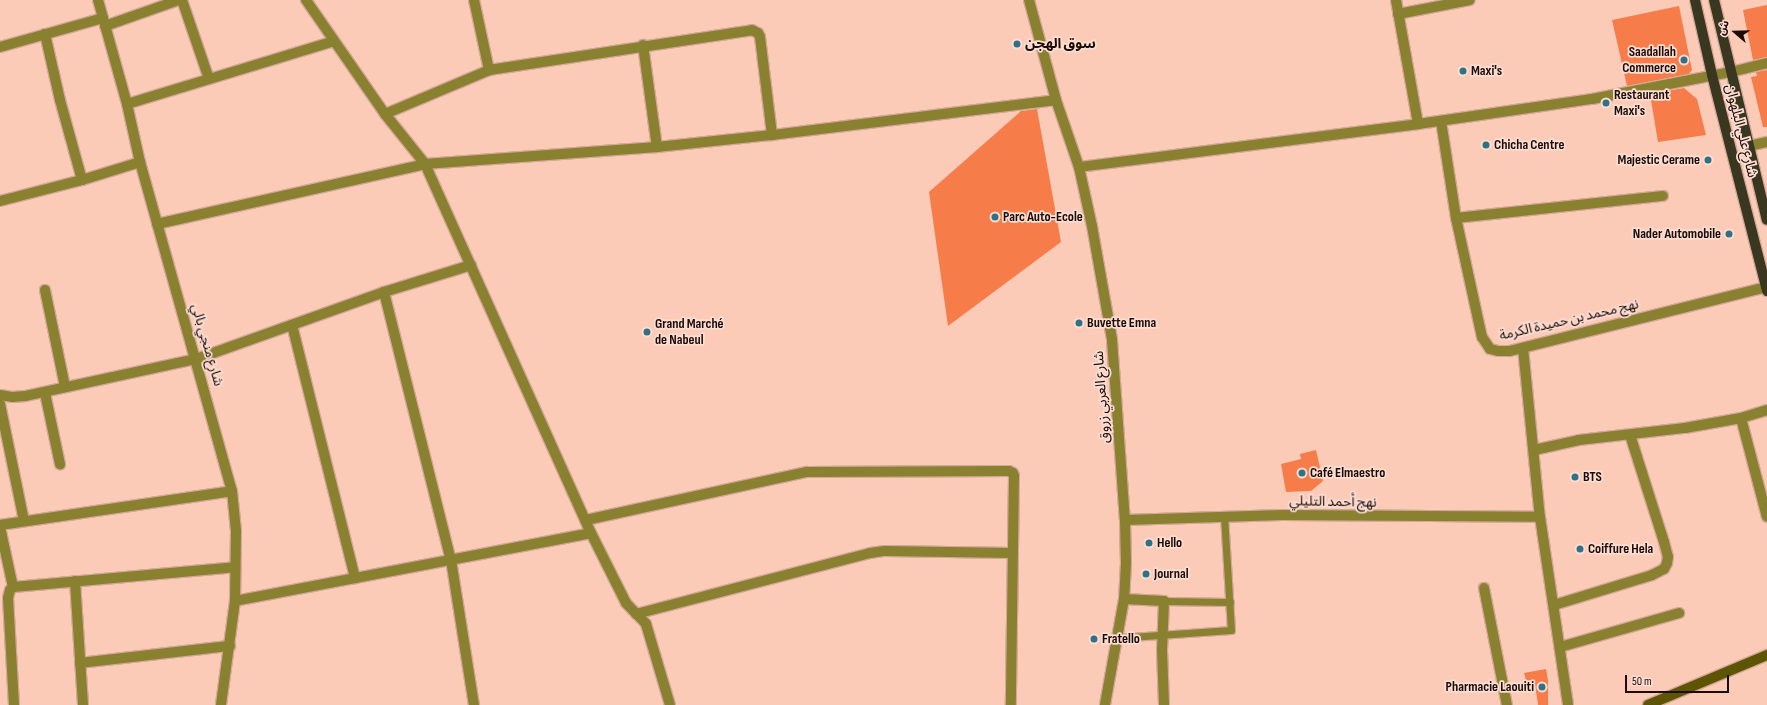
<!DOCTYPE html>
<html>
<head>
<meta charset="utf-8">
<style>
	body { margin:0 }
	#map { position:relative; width:1767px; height:705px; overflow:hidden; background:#fccbb8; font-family:"Sofia Sans Condensed","Noto Sans Arabic",sans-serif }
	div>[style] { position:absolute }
	.building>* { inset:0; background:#f67c49 }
	.roads { filter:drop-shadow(1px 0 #d4a898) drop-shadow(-1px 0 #d4a898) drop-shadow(0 1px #d4a898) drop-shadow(0 -1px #d4a898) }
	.lane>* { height:7px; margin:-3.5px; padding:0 3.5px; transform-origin:3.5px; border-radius:3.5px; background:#898030 }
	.street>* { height:10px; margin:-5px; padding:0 5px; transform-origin:5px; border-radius:5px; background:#898030 }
	.secondary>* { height:10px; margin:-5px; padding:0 5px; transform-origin:5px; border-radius:5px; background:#5d5504 }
	.primary>* { height:10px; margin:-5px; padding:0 5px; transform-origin:5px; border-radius:5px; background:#3a3720 }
	.dots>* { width:11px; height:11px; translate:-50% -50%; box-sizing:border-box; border:2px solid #fcddd2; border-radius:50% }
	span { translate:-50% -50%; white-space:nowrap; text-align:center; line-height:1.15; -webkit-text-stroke:3.5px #fcddd2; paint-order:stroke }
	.poi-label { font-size:14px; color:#1c0b06; font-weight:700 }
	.left { translate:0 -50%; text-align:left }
	.right { translate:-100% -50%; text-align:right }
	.street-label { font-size:14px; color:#1c0b06 }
	.north { position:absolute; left:1715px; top:12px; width:40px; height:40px; -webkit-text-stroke:3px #fcddd2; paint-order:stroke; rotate:290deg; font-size:11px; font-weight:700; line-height:16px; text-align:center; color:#1c0b06 }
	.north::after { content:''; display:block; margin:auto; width:14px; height:18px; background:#1c0b06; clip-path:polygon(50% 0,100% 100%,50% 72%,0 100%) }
	.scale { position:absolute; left:1625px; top:675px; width:104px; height:18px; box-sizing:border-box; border:2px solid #1c0b06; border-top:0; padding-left:5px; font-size:12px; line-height:14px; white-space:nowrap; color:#1c0b06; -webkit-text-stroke:3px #fcddd2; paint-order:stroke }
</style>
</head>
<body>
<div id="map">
	<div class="building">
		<i style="clip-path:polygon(1767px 5px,1767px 57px,1753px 60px,1743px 10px)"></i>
		<i style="clip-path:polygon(1679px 6px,1692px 70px,1689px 74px,1627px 86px,1612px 20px)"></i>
		<i style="clip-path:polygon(1767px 70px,1767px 127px,1763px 127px,1751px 77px,1757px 76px,1756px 72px)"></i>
		<i style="clip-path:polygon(1684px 88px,1697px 99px,1706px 135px,1658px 142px,1650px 94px)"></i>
		<i style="clip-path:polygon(1037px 109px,1061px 242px,948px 326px,929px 192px,1021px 111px)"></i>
		<i style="clip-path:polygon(1316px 450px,1323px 481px,1311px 491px,1286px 492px,1281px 464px,1301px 459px,1300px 454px)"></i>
		<i style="clip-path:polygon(1546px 669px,1548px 680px,1548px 705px,1538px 705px,1535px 684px,1527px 684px,1524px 673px)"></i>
	</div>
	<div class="roads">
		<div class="lane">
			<i style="left:1164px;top:601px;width:66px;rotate:0.9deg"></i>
			<i style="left:1116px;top:638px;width:115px;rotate:-4deg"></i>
			<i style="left:1231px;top:630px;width:113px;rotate:-93.5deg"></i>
		</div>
		<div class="street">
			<i style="left:98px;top:0;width:108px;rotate:74.4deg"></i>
			<i style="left:127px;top:104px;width:59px;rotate:77.4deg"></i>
			<i style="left:140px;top:162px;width:342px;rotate:74.4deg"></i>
			<i style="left:232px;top:491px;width:40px;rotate:84.3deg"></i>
			<i style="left:236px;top:531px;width:70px;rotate:90.8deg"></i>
			<i style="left:235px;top:601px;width:105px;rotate:97.7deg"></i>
			<i style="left:182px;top:0;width:83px;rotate:71.1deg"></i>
			<i style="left:306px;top:0;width:139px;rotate:55.3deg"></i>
			<i style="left:385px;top:114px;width:64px;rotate:51.3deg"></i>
			<i style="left:425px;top:164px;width:405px;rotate:65.8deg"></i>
			<i style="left:591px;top:533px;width:78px;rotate:63.4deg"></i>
			<i style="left:626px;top:603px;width:29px;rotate:46deg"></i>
			<i style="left:646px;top:624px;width:84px;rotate:73.5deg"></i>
			<i style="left:474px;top:0;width:72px;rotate:77.9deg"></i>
			<i style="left:1029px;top:0;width:104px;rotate:74.9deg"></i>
			<i style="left:1056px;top:100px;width:71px;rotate:71.1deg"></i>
			<i style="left:1079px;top:167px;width:60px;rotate:77.6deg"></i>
			<i style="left:1092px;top:226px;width:116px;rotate:80deg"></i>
			<i style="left:1112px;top:340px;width:180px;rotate:85.9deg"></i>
			<i style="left:1125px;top:520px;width:43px;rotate:88.7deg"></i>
			<i style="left:1126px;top:563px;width:36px;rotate:93deg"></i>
			<i style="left:1124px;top:599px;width:108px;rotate:100.2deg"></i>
			<i style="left:1396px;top:0;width:126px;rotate:79.9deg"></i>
			<i style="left:1398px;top:14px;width:73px;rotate:-11deg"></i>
			<i style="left:105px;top:26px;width:78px;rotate:-19.4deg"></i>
			<i style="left:45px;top:34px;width:68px;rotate:77.2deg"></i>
			<i style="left:60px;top:100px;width:83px;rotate:74.6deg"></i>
			<i style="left:643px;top:45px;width:103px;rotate:82.2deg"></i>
			<i style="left:0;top:47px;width:107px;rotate:-15.7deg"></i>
			<i style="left:127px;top:104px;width:216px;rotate:-16.9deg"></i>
			<i style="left:385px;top:114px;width:113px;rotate:-22.9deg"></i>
			<i style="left:489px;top:70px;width:266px;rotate:-8.6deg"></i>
			<i style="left:752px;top:30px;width:7px;rotate:27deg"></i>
			<i style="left:758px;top:33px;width:4px;rotate:63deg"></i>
			<i style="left:760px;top:37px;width:99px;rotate:83deg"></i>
			<i style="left:1441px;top:121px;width:98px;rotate:81.2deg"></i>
			<i style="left:1456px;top:218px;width:122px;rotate:77.7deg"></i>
			<i style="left:1482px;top:337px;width:14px;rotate:56deg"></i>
			<i style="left:1490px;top:349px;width:9px;rotate:13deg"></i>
			<i style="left:1499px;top:351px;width:11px"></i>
			<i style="left:1510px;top:351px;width:264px;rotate:-14deg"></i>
			<i style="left:1749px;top:146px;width:18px;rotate:-13deg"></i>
			<i style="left:1079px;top:167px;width:342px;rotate:-7.2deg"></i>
			<i style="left:1418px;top:124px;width:176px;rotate:-8.2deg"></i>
			<i style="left:1592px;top:99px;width:142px;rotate:-11deg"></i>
			<i style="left:1731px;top:72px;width:37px;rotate:-14deg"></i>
			<i style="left:0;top:201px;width:85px;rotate:-14.4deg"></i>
			<i style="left:82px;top:180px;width:61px;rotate:-17.2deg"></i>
			<i style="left:1456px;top:218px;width:208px;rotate:-6.1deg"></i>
			<i style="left:157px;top:224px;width:275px;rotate:-12.6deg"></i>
			<i style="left:425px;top:164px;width:233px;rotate:-4.2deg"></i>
			<i style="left:657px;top:147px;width:116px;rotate:-6deg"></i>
			<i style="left:772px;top:135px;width:286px;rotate:-7deg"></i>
			<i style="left:45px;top:290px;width:99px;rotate:78.3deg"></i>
			<i style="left:384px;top:292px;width:276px;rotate:76deg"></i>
			<i style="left:451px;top:560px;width:147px;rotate:81deg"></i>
			<i style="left:292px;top:325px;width:261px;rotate:76deg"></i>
			<i style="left:1523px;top:348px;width:170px;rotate:84.3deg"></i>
			<i style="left:1540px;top:517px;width:190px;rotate:81.5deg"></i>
			<i style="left:45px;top:393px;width:73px;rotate:78.1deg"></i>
			<i style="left:0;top:395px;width:12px;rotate:9deg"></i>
			<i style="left:12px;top:397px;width:13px;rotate:-4deg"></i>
			<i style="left:25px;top:396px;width:175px;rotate:-12.2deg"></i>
			<i style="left:196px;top:359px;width:200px;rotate:-19.6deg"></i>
			<i style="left:384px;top:292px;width:91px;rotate:-17.2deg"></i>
			<i style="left:0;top:404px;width:119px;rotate:78.4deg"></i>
			<i style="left:1741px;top:418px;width:102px;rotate:75.3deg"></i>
			<i style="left:1534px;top:450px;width:46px;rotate:-12.5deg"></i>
			<i style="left:1579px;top:440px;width:107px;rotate:-6.5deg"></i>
			<i style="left:1685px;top:428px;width:57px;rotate:-10.1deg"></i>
			<i style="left:1741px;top:418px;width:27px;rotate:-17deg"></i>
			<i style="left:586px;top:520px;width:226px;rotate:-12.3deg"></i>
			<i style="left:807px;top:472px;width:202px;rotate:-0.3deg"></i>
			<i style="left:1009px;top:471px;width:4px;rotate:27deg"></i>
			<i style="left:1013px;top:473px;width:3px;rotate:72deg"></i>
			<i style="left:1014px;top:476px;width:229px;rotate:90.8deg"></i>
			<i style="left:1125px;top:520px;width:157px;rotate:-1.8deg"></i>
			<i style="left:1282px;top:515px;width:258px;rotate:0.4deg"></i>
			<i style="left:0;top:525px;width:234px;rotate:-8.3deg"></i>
			<i style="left:0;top:527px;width:61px;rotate:77.8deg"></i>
			<i style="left:75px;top:581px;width:124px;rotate:86.3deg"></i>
			<i style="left:1484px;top:588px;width:119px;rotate:78.9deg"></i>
			<i style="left:1124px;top:599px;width:40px;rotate:2.9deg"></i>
			<i style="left:1164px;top:601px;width:49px;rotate:92.3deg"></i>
			<i style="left:1162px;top:650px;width:55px;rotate:87.9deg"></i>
			<i style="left:235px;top:601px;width:362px;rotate:-10.8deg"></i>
			<i style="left:1554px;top:605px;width:102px;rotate:-17deg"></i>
			<i style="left:1652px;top:575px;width:13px;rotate:-27deg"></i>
			<i style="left:1664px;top:569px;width:7px;rotate:-63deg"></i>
			<i style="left:1667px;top:563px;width:6px;rotate:-81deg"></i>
			<i style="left:1668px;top:557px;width:16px;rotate:-105deg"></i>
			<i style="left:1664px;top:542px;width:112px;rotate:-107.6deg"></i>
			<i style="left:636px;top:614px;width:242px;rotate:-14.6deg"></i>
			<i style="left:870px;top:553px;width:15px;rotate:-8deg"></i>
			<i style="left:885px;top:551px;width:127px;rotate:0.9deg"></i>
			<i style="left:1560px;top:647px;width:124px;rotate:-15.9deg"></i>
			<i style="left:80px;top:663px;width:151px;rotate:-6.5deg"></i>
			<i style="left:14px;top:705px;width:107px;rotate:-93.2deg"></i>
			<i style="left:8px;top:598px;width:8px;rotate:-76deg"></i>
			<i style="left:10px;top:590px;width:4px;rotate:-45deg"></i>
			<i style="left:13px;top:587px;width:223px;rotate:-5.1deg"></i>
		</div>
		<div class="secondary">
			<i style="left:1648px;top:705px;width:129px;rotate:-22.8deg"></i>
		</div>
		<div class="primary">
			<i style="left:1695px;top:0;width:77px;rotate:77.2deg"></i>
			<i style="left:1712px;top:75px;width:223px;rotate:75.7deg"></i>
			<i style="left:1714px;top:0;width:226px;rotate:76.5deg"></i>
		</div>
	</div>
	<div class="dots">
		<i style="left:1017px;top:44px;background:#317185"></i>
		<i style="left:1684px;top:60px;background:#317185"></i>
		<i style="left:1463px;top:71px;background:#317185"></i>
		<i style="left:1606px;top:103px;background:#317185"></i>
		<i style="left:1486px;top:145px;background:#317185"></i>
		<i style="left:1708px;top:160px;background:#317185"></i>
		<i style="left:995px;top:217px;background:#317185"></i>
		<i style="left:1729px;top:234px;background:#317185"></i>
		<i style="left:1079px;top:323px;background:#317185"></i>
		<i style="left:647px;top:332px;background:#317185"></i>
		<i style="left:1302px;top:473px;background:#317185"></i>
		<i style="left:1575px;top:477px;background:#317185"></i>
		<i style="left:1149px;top:543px;background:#317185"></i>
		<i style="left:1580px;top:549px;background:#317185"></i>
		<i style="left:1146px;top:574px;background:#317185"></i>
		<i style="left:1094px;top:639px;background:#317185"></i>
		<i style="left:1542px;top:687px;background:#317185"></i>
	</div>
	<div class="poi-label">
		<span class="left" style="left:1025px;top:44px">سوق الهجن</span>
		<span class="right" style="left:1676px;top:60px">Saadallah<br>Commerce</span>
		<span class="left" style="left:1471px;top:71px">Maxi's</span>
		<span class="left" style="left:1614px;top:103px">Restaurant<br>Maxi's</span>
		<span class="left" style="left:1494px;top:145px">Chicha Centre</span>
		<span class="right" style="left:1700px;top:160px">Majestic Cerame</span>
		<span class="left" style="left:1003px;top:217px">Parc Auto-Ecole</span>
		<span class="right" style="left:1721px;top:234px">Nader Automobile</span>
		<span class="left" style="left:1087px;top:323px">Buvette Emna</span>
		<span class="left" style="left:655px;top:332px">Grand Marché<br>de Nabeul</span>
		<span class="left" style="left:1310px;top:473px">Café Elmaestro</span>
		<span class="left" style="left:1583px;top:477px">BTS</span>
		<span class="left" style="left:1157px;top:543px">Hello</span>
		<span class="left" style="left:1588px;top:549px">Coiffure Hela</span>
		<span class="left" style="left:1154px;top:574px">Journal</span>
		<span class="left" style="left:1102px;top:639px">Fratello</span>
		<span class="right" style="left:1534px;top:687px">Pharmacie Laouiti</span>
	</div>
	<div class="street-label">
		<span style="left:1741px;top:131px;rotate:76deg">شارع علي البلهوان</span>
		<span style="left:1569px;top:320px;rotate:-13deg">نهج محمد بن حميدة الكرمة</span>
		<span style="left:207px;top:345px;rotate:74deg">شارع منجي بالي</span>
		<span style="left:1102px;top:397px;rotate:-94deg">شارع العربي زروق</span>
		<span style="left:1333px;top:502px;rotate:1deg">نهج أحمد التليلي</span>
	</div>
	<div class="north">ش</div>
	<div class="scale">50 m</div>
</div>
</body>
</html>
